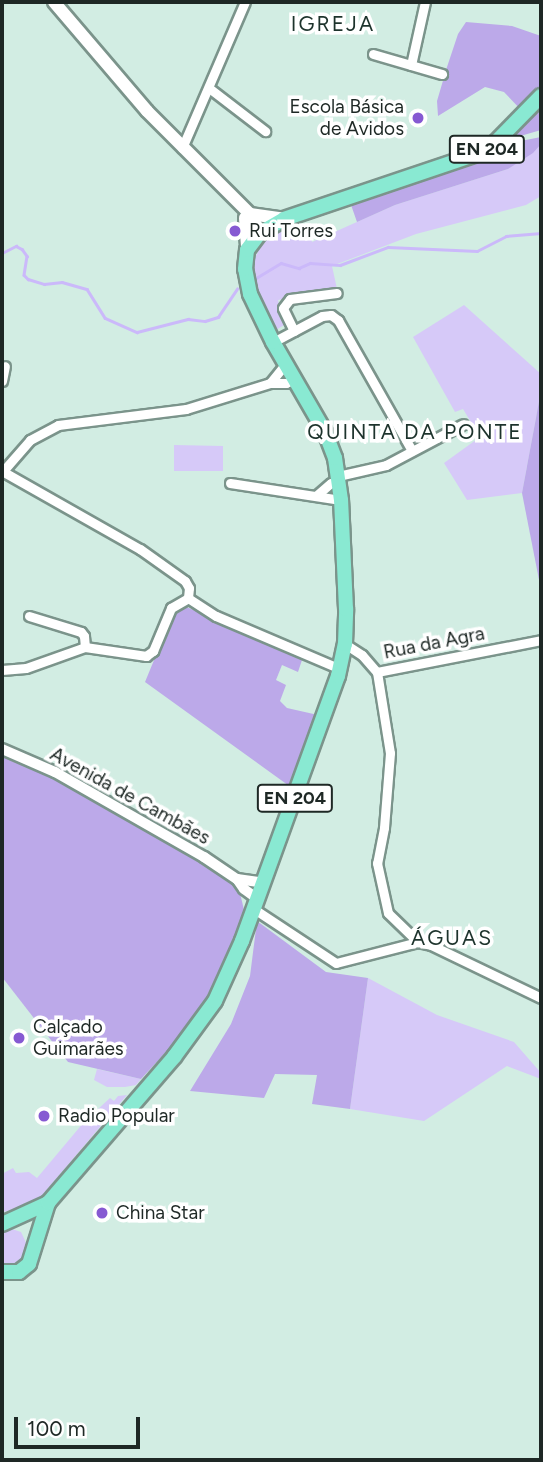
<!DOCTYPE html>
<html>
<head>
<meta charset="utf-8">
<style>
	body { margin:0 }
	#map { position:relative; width:543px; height:1462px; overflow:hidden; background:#d2ede3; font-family:Figtree,sans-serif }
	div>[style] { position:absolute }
	.green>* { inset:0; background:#d6c9f8 }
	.forest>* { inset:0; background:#bca9e9 }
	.stream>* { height:2.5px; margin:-1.25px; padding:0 1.25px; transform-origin:1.25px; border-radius:1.25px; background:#cbb9fa }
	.roads { filter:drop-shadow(2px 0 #7b948b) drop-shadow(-2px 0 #7b948b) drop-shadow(0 2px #7b948b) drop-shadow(0 -2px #7b948b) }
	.minor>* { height:9px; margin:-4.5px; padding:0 4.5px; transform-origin:4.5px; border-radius:4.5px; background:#fff }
	.tertiary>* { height:10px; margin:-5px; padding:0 5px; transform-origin:5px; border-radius:5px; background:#fff }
	.secondary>* { height:12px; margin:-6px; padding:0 6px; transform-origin:6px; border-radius:6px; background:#fff }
	.primary>* { height:14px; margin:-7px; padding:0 7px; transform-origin:7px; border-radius:7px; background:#89e9d2 }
	.dots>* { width:19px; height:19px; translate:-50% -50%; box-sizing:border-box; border:4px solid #fff; border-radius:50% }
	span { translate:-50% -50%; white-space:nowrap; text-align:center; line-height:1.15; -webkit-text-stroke:7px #fff; paint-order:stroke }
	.shield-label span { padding:2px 5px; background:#fff; border:2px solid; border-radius:5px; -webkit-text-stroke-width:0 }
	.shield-label { font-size:18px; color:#1e2825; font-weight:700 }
	.poi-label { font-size:19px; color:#1e2825 }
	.right { translate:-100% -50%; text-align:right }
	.left { translate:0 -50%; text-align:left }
	.street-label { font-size:19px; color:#1e2825 }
	.neighbourhood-label { font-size:21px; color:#1d332c; letter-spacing:2px }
	.frame { position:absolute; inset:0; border:4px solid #1e2825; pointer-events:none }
	.scale { position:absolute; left:14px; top:1417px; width:126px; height:32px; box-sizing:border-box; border:4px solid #1e2825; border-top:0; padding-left:9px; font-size:21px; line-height:24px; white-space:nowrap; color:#1e2825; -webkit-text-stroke:5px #fff; paint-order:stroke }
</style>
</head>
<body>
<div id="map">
	<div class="green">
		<i style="clip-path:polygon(541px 144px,541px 196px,526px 205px,416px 234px,332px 266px,337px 289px,278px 300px,284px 325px,276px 330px,260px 302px,253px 275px,254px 260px,262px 243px,275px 230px,310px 231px,312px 242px,395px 205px,508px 169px)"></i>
		<i style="clip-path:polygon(464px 305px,541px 374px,541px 391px,522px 493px,467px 500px,444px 463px,480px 437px,463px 409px,455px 412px,413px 337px)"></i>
		<i style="clip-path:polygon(174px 445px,223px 446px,223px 471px,174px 471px)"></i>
		<i style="clip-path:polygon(368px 978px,437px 1015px,514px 1042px,541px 1073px,541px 1079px,507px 1066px,424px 1121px,350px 1109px)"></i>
		<i style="clip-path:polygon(97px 1069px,141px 1079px,136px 1085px,125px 1087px,107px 1087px,94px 1080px)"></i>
		<i style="clip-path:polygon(127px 1095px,39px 1199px,22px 1209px,2px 1212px,2px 1174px,13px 1168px,16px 1173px,29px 1172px,37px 1178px,84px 1122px,110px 1098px,114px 1101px,118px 1096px)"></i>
		<i style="clip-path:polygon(9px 1228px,21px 1232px,29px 1249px,19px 1265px,2px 1266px,2px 1230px)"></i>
	</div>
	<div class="forest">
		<i style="clip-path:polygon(466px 22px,512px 26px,541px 36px,541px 96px,524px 113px,504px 92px,485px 87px,438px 116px,437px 101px,447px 67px,458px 34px)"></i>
		<i style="clip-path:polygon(541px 103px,541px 130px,510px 139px,508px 135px)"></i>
		<i style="clip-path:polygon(541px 137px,541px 144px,533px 153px,508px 169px,395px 205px,357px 222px,350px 202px,501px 145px)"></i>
		<i style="clip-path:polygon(541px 391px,541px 590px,522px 493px)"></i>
		<i style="clip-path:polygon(184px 606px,303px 657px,298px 672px,282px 665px,276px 680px,286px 685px,280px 701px,287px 708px,318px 715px,292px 788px,145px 682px,173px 614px)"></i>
		<i style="clip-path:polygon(2px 754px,59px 779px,223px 874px,239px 889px,245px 914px,229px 957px,192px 1024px,141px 1079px,68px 1062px,2px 977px)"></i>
		<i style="clip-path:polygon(257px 921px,326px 972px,368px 978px,350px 1109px,312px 1104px,317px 1075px,275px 1074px,264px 1098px,190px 1091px,231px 1024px,250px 976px)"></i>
	</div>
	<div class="stream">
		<i style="left:2px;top:253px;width:16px;rotate:-27deg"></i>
		<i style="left:16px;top:246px;width:7px;rotate:27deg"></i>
		<i style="left:22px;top:249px;width:9px;rotate:54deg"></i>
		<i style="left:27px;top:256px;width:19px;rotate:99deg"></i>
		<i style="left:24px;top:275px;width:6px;rotate:45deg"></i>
		<i style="left:28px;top:279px;width:17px;rotate:17deg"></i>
		<i style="left:44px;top:284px;width:18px;rotate:-6deg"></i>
		<i style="left:62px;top:282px;width:26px;rotate:16deg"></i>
		<i style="left:87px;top:289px;width:34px;rotate:58deg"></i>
		<i style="left:105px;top:318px;width:35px;rotate:24deg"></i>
		<i style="left:137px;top:332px;width:53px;rotate:-14.3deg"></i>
		<i style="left:188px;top:319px;width:17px;rotate:7deg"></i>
		<i style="left:205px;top:321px;width:14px;rotate:-17deg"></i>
		<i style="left:218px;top:317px;width:34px;rotate:-56deg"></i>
		<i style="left:256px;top:278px;width:29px;rotate:-31deg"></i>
		<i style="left:281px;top:263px;width:19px;rotate:16deg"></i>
		<i style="left:299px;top:268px;width:12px;rotate:-24deg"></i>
		<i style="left:310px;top:263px;width:30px;rotate:4deg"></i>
		<i style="left:340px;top:265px;width:51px;rotate:-20.6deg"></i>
		<i style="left:388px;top:247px;width:89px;rotate:2.6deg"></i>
		<i style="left:477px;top:251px;width:33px;rotate:-27deg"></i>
		<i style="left:506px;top:236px;width:35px;rotate:-5deg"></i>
	</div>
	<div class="roads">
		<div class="minor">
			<i style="left:373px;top:54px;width:72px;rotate:16.2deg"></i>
			<i style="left:411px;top:65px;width:65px;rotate:-77.5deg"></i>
			<i style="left:209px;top:88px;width:71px;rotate:37.5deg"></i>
			<i style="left:182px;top:148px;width:159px;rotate:-66.7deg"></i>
			<i style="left:294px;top:331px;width:25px;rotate:-116deg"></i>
			<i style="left:283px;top:308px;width:11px;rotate:-52deg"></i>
			<i style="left:290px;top:299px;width:47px;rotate:-7.3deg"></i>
			<i style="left:273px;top:342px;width:55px;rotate:-28deg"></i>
			<i style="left:322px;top:316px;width:9px;rotate:-6deg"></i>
			<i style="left:331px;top:315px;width:9px;rotate:36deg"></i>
			<i style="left:338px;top:320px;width:150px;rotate:60.5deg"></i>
			<i style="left:2px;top:381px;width:15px;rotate:-79deg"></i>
			<i style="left:270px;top:383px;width:26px;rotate:-51deg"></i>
			<i style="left:2px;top:471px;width:159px;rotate:29.5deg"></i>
			<i style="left:140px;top:549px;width:55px;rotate:35.4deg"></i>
			<i style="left:185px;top:581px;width:8px;rotate:60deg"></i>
			<i style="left:189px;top:588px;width:10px;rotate:96deg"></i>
			<i style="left:3px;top:471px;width:41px;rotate:-48.9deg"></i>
			<i style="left:30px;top:440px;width:32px;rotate:-28deg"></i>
			<i style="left:58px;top:425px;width:129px;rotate:-7.1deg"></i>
			<i style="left:186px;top:409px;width:88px;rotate:-17.2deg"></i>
			<i style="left:270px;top:383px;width:16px"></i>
			<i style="left:286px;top:383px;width:10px;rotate:-24deg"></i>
			<i style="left:338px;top:476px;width:49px;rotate:-12.9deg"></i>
			<i style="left:386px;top:465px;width:87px;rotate:-28deg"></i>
			<i style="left:230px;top:483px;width:112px;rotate:8.7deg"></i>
			<i style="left:317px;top:495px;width:18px;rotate:-41deg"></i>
			<i style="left:331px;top:483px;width:8px;rotate:-14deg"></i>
			<i style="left:188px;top:598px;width:33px;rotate:33deg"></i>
			<i style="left:216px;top:616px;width:135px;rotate:23.1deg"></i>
			<i style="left:29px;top:616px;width:54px;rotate:17.1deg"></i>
			<i style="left:81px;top:632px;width:5px;rotate:53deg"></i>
			<i style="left:84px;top:636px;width:11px;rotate:85deg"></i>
			<i style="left:345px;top:644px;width:20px;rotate:33deg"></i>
			<i style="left:362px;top:655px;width:23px;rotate:49deg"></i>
			<i style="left:377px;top:672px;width:167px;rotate:-11deg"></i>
			<i style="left:2px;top:670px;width:24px;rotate:-5deg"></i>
			<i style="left:26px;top:668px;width:63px;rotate:-19.6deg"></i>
			<i style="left:85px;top:647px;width:62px;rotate:8.4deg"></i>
			<i style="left:146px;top:656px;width:9px;rotate:-36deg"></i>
			<i style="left:153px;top:651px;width:47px;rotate:-67.3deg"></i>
			<i style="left:171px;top:608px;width:20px;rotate:-30deg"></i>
			<i style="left:377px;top:672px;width:82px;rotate:80.9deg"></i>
			<i style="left:390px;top:753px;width:75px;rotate:94.6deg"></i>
			<i style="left:384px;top:828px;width:36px;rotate:101deg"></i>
			<i style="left:377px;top:863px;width:51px;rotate:77.6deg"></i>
			<i style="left:388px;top:913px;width:42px;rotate:44deg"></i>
			<i style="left:254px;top:909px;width:98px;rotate:33.4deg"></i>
			<i style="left:336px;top:963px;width:85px;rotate:-14.4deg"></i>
			<i style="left:418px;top:942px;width:13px;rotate:13deg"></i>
			<i style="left:431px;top:945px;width:122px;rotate:25.7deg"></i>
		</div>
		<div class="tertiary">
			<i style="left:2px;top:749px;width:58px;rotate:23.5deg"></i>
			<i style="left:55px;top:772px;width:172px;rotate:29.7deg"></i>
			<i style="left:204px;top:857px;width:40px;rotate:34deg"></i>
			<i style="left:237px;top:879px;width:12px;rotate:55deg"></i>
			<i style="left:244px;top:889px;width:17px;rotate:36deg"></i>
			<i style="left:237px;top:879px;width:27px;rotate:8deg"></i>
		</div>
		<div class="secondary">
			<i style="left:54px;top:2px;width:143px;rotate:49.5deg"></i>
			<i style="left:147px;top:111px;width:146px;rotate:45deg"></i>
			<i style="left:250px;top:214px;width:21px;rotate:62deg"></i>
			<i style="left:250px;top:214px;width:34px;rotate:8deg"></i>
			<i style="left:245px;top:218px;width:32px;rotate:86deg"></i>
		</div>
		<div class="primary">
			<i style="left:2px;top:1224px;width:51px;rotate:-24.5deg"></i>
			<i style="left:2px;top:1272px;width:17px"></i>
			<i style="left:19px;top:1272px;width:13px;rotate:-39deg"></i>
			<i style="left:29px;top:1264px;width:64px;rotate:-72.7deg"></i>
			<i style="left:48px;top:1203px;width:193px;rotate:-49.2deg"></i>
			<i style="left:174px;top:1057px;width:69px;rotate:-53.8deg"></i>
			<i style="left:215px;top:1001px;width:66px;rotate:-65.8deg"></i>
			<i style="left:242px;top:941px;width:282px;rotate:-70.1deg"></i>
			<i style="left:338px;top:676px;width:33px;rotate:-78deg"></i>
			<i style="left:345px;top:644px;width:35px;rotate:-88deg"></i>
			<i style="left:346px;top:609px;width:109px;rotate:-92.6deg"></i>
			<i style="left:341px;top:500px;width:42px;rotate:-98.1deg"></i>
			<i style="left:335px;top:458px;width:28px;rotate:-111deg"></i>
			<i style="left:325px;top:432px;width:104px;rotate:-120deg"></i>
			<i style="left:273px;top:342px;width:53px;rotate:-115.6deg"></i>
			<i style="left:250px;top:294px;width:25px;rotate:-101deg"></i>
			<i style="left:245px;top:269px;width:19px;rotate:-84deg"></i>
			<i style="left:247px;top:250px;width:21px;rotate:-53deg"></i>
			<i style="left:260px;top:233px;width:28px;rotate:-30deg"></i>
			<i style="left:284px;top:219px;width:207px;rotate:-18.6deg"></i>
			<i style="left:480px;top:153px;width:14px;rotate:-30deg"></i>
			<i style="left:492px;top:146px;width:70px;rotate:-45.6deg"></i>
		</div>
	</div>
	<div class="dots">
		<i style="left:418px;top:118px;background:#8659d2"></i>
		<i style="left:235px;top:231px;background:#8659d2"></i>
		<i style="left:19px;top:1038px;background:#8659d2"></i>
		<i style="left:44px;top:1116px;background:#8659d2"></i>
		<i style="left:102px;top:1213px;background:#8659d2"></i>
	</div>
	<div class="shield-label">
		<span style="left:487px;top:149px">EN 204</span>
		<span style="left:295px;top:798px">EN 204</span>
	</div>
	<div class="poi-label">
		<span class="right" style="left:404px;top:118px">Escola Básica<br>de Avidos</span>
		<span class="left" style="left:249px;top:231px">Rui Torres</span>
		<span class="left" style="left:33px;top:1038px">Calçado<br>Guimarães</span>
		<span class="left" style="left:58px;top:1116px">Radio Popular</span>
		<span class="left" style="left:116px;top:1213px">China Star</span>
	</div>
	<div class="street-label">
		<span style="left:434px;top:643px;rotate:-11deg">Rua da Agra</span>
		<span style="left:130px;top:796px;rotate:29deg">Avenida de Cambães</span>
	</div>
	<div class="neighbourhood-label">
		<span style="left:333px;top:24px">IGREJA</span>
		<span style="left:415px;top:432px">QUINTA DA PONTE</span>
		<span style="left:452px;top:938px">ÁGUAS</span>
	</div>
	<div class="frame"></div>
	<div class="scale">100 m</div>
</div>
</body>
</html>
